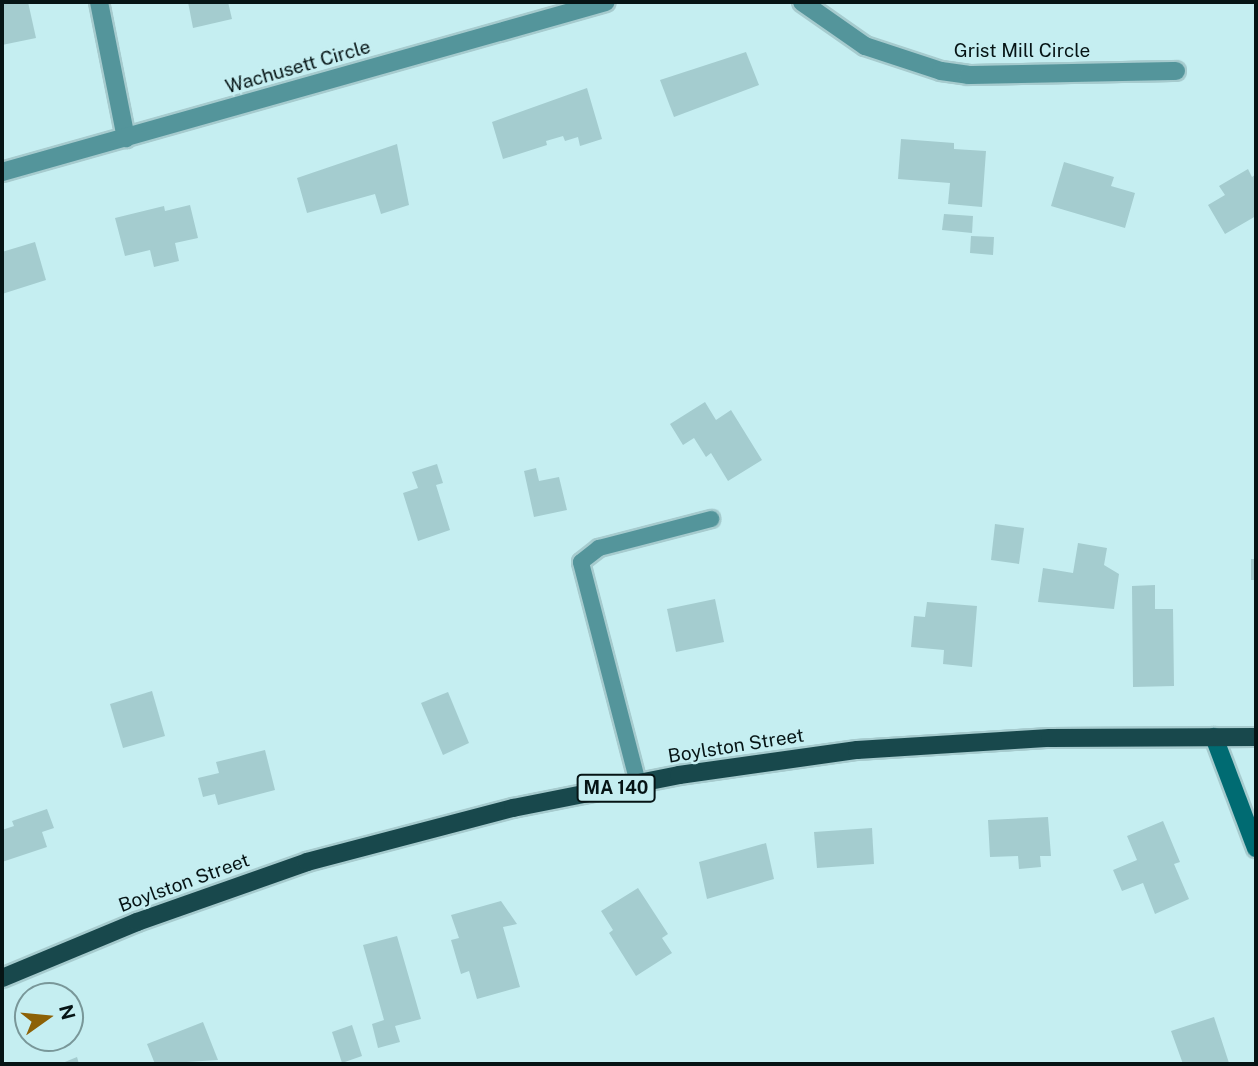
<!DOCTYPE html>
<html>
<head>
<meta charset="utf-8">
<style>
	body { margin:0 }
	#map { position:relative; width:1258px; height:1066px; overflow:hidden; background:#c5eef1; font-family:"Public Sans",sans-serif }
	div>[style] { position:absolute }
	.building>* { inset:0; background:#a4cccf }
	.roads { filter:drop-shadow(2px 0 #a6cbce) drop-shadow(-2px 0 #a6cbce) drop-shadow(0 2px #a6cbce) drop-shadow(0 -2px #a6cbce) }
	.lane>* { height:16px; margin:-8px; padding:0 8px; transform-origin:8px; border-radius:8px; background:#54959b }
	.street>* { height:18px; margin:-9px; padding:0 9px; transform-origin:9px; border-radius:9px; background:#54959b }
	.secondary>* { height:18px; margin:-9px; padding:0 9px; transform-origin:9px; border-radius:9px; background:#006b72 }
	.primary>* { height:18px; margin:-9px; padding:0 9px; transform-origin:9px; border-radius:9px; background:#18484c }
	span { translate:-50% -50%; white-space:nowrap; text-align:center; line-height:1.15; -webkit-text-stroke:5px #c5eef1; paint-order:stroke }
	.shield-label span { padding:2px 5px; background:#c5eef1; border:2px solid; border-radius:5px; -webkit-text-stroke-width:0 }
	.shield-label { font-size:18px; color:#061415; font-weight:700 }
	.street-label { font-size:19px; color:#061415 }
	.frame { position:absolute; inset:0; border:4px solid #061415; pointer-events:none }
	.north { position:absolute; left:14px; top:982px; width:70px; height:70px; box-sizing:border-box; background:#c5eef1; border:2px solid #799799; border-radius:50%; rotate:75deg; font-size:19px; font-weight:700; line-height:28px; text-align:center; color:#061415 }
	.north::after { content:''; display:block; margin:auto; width:24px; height:32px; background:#8d6106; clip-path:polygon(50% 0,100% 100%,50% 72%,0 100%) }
</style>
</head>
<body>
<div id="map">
	<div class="building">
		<i style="clip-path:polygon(2px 2px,28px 2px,36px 38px,2px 45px)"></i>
		<i style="clip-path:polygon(188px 2px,228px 2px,232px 19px,193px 28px)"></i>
		<i style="clip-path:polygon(746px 52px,759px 85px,674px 117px,660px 80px)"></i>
		<i style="clip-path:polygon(587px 88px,602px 139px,580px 146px,578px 137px,565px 141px,563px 136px,546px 141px,547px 145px,503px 159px,492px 122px)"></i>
		<i style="clip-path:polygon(901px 139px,954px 143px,954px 149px,986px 151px,982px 207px,948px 204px,950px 183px,898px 179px)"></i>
		<i style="clip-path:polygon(397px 144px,409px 205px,381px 214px,375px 194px,307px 213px,297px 178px)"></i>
		<i style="clip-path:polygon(1064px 162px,1114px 177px,1111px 186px,1135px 193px,1125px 228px,1051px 206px)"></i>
		<i style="clip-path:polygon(1248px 169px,1252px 177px,1256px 174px,1256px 216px,1225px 234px,1208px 205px,1225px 195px,1219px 186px)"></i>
		<i style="clip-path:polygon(190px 205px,198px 238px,175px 243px,179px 261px,154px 267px,150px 250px,125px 256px,115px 218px,164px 206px,165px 211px)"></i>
		<i style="clip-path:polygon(944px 214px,973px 216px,972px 233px,942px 230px)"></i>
		<i style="clip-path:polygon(971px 236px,994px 237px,993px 255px,970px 253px)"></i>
		<i style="clip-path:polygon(35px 242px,46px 280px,2px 294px,2px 252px)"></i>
		<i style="clip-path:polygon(705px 402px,716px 420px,731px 410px,762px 460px,728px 481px,711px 453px,706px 457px,694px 438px,683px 445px,670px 424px)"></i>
		<i style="clip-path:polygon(437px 464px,443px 483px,436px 485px,450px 530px,418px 541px,403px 493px,418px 488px,412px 472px)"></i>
		<i style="clip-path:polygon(536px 468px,539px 481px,559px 477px,567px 510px,534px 517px,524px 471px)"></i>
		<i style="clip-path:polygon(995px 524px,1024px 528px,1019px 564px,991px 560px)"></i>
		<i style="clip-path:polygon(1078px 543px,1107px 548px,1104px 565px,1119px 574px,1114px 609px,1038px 602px,1043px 568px,1073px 573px)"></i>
		<i style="clip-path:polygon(1251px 559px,1256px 559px,1256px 580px,1251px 580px)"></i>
		<i style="clip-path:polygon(1155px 585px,1155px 609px,1173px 609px,1174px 686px,1133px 687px,1132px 586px)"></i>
		<i style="clip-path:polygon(715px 599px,724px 642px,676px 652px,667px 609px)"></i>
		<i style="clip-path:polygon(927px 602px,977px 606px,972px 667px,943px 664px,944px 650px,911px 647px,914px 616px,925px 617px)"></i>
		<i style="clip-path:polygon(152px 691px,165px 736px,123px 748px,110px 704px)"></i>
		<i style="clip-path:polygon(448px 692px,469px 743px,443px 755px,421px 703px)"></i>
		<i style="clip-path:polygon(265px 750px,275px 790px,218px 805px,215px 794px,203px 797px,198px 778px,219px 773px,216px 762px)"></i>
		<i style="clip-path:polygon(47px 809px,54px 828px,42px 832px,47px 847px,2px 862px,2px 830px,14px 826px,12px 821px)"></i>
		<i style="clip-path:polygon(1048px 817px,1051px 856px,1040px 856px,1041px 867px,1019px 869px,1018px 856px,990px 857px,988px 820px)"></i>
		<i style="clip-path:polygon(1163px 821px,1180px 862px,1174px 864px,1189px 899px,1155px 914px,1143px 883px,1122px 891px,1113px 870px,1137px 860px,1127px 836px)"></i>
		<i style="clip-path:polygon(872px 828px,874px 864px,817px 868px,814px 832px)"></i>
		<i style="clip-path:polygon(766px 843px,774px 879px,707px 899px,699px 862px)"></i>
		<i style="clip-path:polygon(638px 888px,668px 934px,662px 938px,672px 953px,636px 976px,609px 933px,613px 930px,601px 911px)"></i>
		<i style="clip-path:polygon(501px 901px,517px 924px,503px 927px,520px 987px,477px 999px,469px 971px,461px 974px,451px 940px,459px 938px,451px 915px)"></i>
		<i style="clip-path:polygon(397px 936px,421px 1019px,395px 1026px,400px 1042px,378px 1048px,372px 1024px,384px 1020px,363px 945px)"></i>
		<i style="clip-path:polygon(1214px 1017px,1229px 1063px,1237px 1064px,1183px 1064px,1171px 1031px)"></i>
		<i style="clip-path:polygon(203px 1022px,218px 1060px,155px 1064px,147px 1044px)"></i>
		<i style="clip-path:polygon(352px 1025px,362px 1056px,342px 1063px,332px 1032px)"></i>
		<i style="clip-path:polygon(77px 1057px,79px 1064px,60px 1064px)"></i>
	</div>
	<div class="roads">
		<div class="lane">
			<i style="left:638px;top:783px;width:228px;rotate:-104.5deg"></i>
			<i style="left:581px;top:562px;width:23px;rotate:-38deg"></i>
			<i style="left:599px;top:548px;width:116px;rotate:-14.5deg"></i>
		</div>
		<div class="street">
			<i style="left:99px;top:2px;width:139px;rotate:78.8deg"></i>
			<i style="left:802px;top:2px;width:77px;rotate:34.9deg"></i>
			<i style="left:865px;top:46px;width:80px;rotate:18.2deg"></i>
			<i style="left:941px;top:71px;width:27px;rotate:8deg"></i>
			<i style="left:968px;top:75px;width:208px;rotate:-1.1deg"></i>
			<i style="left:2px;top:172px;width:627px;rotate:-15.72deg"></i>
		</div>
		<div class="secondary">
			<i style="left:1214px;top:737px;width:119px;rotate:69.3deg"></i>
		</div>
		<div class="primary">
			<i style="left:2px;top:978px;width:146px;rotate:-22.5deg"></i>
			<i style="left:137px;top:922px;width:180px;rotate:-19.4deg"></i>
			<i style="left:307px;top:862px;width:213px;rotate:-14.7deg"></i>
			<i style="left:513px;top:808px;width:169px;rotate:-11.2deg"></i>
			<i style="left:679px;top:775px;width:180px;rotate:-8deg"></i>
			<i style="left:857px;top:750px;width:193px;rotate:-3.6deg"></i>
			<i style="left:1050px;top:738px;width:206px;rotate:-0.3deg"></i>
		</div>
	</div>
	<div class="shield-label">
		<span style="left:616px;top:788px">MA 140</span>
	</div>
	<div class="street-label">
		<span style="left:1022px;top:51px">Grist Mill Circle</span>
		<span style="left:298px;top:67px;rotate:-16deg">Wachusett Circle</span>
		<span style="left:736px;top:746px;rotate:-9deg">Boylston Street</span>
		<span style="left:184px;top:883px;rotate:-20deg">Boylston Street</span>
	</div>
	<div class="frame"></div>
	<div class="north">N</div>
</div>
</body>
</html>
